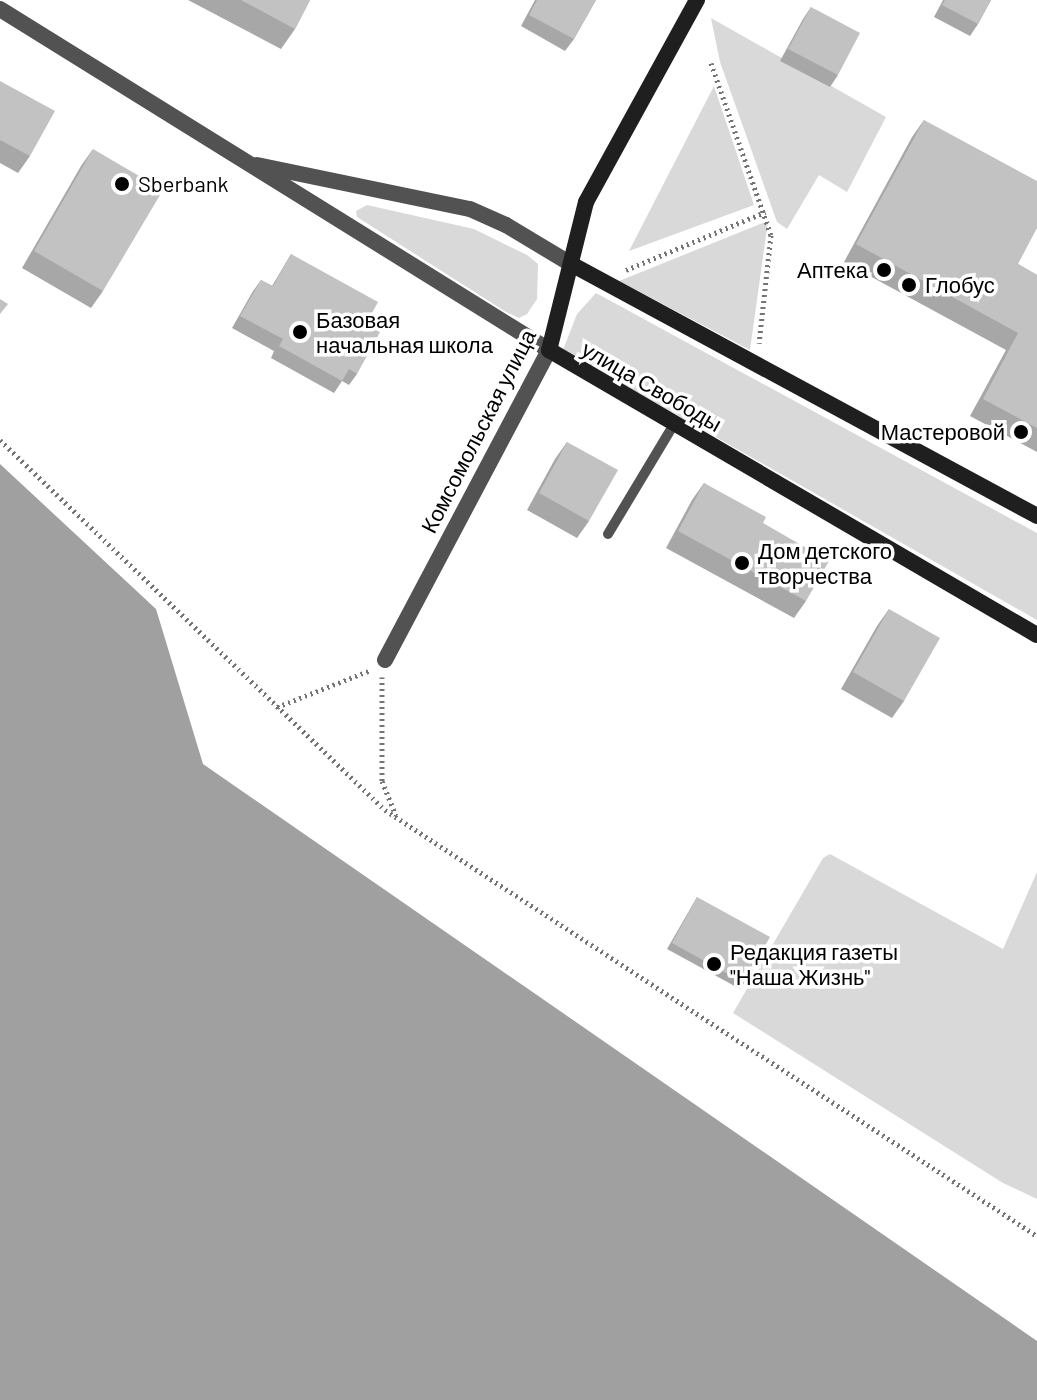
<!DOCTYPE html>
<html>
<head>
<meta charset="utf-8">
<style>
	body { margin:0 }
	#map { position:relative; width:1037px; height:1400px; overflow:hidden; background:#fff; font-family:Barlow,sans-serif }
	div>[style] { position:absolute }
	.green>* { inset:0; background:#d9d9d9 }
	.water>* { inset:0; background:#a0a0a0 }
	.path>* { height:5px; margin-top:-2.5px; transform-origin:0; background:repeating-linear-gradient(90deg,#747474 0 2px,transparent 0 6px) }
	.service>* { height:10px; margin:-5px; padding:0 5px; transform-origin:5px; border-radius:5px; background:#525252 }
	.minor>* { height:16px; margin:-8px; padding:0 8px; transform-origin:8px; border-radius:8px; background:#525252 }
	.tertiary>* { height:16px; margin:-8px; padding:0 8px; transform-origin:8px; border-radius:8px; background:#525252 }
	.secondary>* { height:16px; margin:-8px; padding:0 8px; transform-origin:8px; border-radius:8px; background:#1f1f1f }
	.wall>* { inset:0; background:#a7a7a7 }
	.building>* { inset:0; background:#c2c2c2 }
	.dots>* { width:22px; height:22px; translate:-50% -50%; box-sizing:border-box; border:4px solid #fff; border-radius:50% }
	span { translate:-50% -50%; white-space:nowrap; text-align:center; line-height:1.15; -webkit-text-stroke:7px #fff; paint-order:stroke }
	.poi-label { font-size:22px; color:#000 }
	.left { translate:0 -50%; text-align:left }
	.right { translate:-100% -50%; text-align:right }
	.street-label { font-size:22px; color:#000 }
</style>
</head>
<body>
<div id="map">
	<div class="green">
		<i style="clip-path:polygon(711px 18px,886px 117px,847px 192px,819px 175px,787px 229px,777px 222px,720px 62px)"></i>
		<i style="clip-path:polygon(714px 86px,754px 205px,629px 251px)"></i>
		<i style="clip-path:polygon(367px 205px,474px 229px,527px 255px,538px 264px,537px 299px,527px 314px,519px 318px,506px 312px,357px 217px,356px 211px)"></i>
		<i style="clip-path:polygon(768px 221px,750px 350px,619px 281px)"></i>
		<i style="clip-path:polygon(596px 293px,1037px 533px,1037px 620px,563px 350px,577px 314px)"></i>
		<i style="clip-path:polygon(830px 854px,1003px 949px,1037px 872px,1037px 1199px,1003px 1183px,733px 1013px,823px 858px)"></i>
	</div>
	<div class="water">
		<i style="clip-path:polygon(0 464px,156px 609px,203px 764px,1037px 1341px,1037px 1400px,0 1400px)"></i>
	</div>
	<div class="path">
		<i style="left:711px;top:63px;width:182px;rotate:70.8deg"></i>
		<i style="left:771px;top:235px;width:109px;rotate:96.3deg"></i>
		<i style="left:626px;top:270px;width:151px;rotate:-22.6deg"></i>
		<i style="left:0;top:440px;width:534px;rotate:43.86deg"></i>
		<i style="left:385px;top:810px;width:779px;rotate:33.16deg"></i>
		<i style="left:382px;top:677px;width:104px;rotate:90deg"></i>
		<i style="left:382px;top:781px;width:37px;rotate:68deg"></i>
		<i style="left:277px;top:707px;width:101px;rotate:-21.5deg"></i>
	</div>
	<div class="service">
		<i style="left:608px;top:534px;width:128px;rotate:-59deg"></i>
	</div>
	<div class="minor">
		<i style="left:385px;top:660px;width:351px;rotate:-62.1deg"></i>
	</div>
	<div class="tertiary">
		<i style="left:0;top:9px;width:646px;rotate:31.85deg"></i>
		<i style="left:257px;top:165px;width:217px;rotate:11.7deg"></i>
		<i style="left:470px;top:209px;width:39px;rotate:24deg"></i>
		<i style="left:506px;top:225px;width:76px;rotate:31deg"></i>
	</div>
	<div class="secondary">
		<i style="left:697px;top:0;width:230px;rotate:118.8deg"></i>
		<i style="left:586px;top:202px;width:153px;rotate:104deg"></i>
		<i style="left:549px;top:350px;width:565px;rotate:30.29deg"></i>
		<i style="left:571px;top:264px;width:530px;rotate:28.4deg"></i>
	</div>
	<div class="wall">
		<i style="clip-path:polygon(188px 0,310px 0,295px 29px,281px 49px)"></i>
		<i style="clip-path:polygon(535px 0,596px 0,574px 39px,565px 51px,521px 26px)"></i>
		<i style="clip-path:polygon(943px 0,991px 0,978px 24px,970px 36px,934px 17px)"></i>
		<i style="clip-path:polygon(811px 7px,838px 75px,830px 87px,780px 61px,803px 19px)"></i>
		<i style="clip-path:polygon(0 81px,30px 156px,18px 173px,0 163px)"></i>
		<i style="clip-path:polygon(924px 120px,1018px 264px,1037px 275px,1037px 452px,970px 416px,1006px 350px,844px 262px,912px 137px)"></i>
		<i style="clip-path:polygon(93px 149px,103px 291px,91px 308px,22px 268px,81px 166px)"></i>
		<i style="clip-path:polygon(291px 254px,366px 324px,357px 374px,349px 385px,342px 381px,334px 393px,271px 358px,274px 351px,232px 328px,253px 291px,261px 280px,272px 286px)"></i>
		<i style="clip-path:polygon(567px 442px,589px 521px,577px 538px,527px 510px,555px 459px)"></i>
		<i style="clip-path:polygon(704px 483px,763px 523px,806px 601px,794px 618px,666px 548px,692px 500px)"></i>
		<i style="clip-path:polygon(889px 609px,904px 701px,892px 718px,841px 689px,877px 626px)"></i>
		<i style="clip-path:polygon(697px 897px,744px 983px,740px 989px,667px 949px)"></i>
	</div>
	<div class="building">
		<i style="clip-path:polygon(241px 0,310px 0,295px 29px)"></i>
		<i style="clip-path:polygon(537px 0,596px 0,574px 39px,529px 15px)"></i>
		<i style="clip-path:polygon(945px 0,991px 0,978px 24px,942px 5px)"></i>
		<i style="clip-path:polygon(811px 7px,860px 33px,838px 75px,788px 49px)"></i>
		<i style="clip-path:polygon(0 81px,55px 111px,30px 156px,0 140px)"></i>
		<i style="clip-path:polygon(924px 120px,1037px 181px,1037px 228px,1018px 264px,1037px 275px,1037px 428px,983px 399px,1018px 333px,856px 244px)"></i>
		<i style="clip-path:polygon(93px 149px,163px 190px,103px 291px,34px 251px)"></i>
		<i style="clip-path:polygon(291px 254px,378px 302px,366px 324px,380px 332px,357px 374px,349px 369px,342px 381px,279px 346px,283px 339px,240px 316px,261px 280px,273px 286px)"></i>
		<i style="clip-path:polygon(0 299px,8px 304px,0 314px)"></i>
		<i style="clip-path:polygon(567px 442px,618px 470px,589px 521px,539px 493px)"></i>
		<i style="clip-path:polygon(704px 483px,766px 517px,763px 523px,829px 561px,806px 601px,678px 531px)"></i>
		<i style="clip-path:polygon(889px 609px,940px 638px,904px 701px,853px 672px)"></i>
		<i style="clip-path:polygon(697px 897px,770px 937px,744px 983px,672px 943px)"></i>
	</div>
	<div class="dots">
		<i style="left:122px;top:184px;background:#000"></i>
		<i style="left:884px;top:270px;background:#000"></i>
		<i style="left:909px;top:285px;background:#000"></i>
		<i style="left:300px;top:332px;background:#000"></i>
		<i style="left:1021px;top:432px;background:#000"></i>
		<i style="left:742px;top:563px;background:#000"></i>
		<i style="left:714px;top:964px;background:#000"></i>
	</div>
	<div class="poi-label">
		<span class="left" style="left:138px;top:184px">Sberbank</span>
		<span class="right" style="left:868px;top:270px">Аптека</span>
		<span class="left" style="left:925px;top:285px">Глобус</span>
		<span class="left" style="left:316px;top:332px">Базовая<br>начальная школа</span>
		<span class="right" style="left:1005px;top:432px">Мастеровой</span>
		<span class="left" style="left:758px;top:563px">Дом детского<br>творчества</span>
		<span class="left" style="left:730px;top:964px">Редакция газеты<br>"Наша Жизнь"</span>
	</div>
	<div class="street-label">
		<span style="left:652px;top:386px;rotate:30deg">улица Свободы</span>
		<span style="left:478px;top:431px;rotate:-63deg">Комсомольская улица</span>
	</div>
</div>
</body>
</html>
